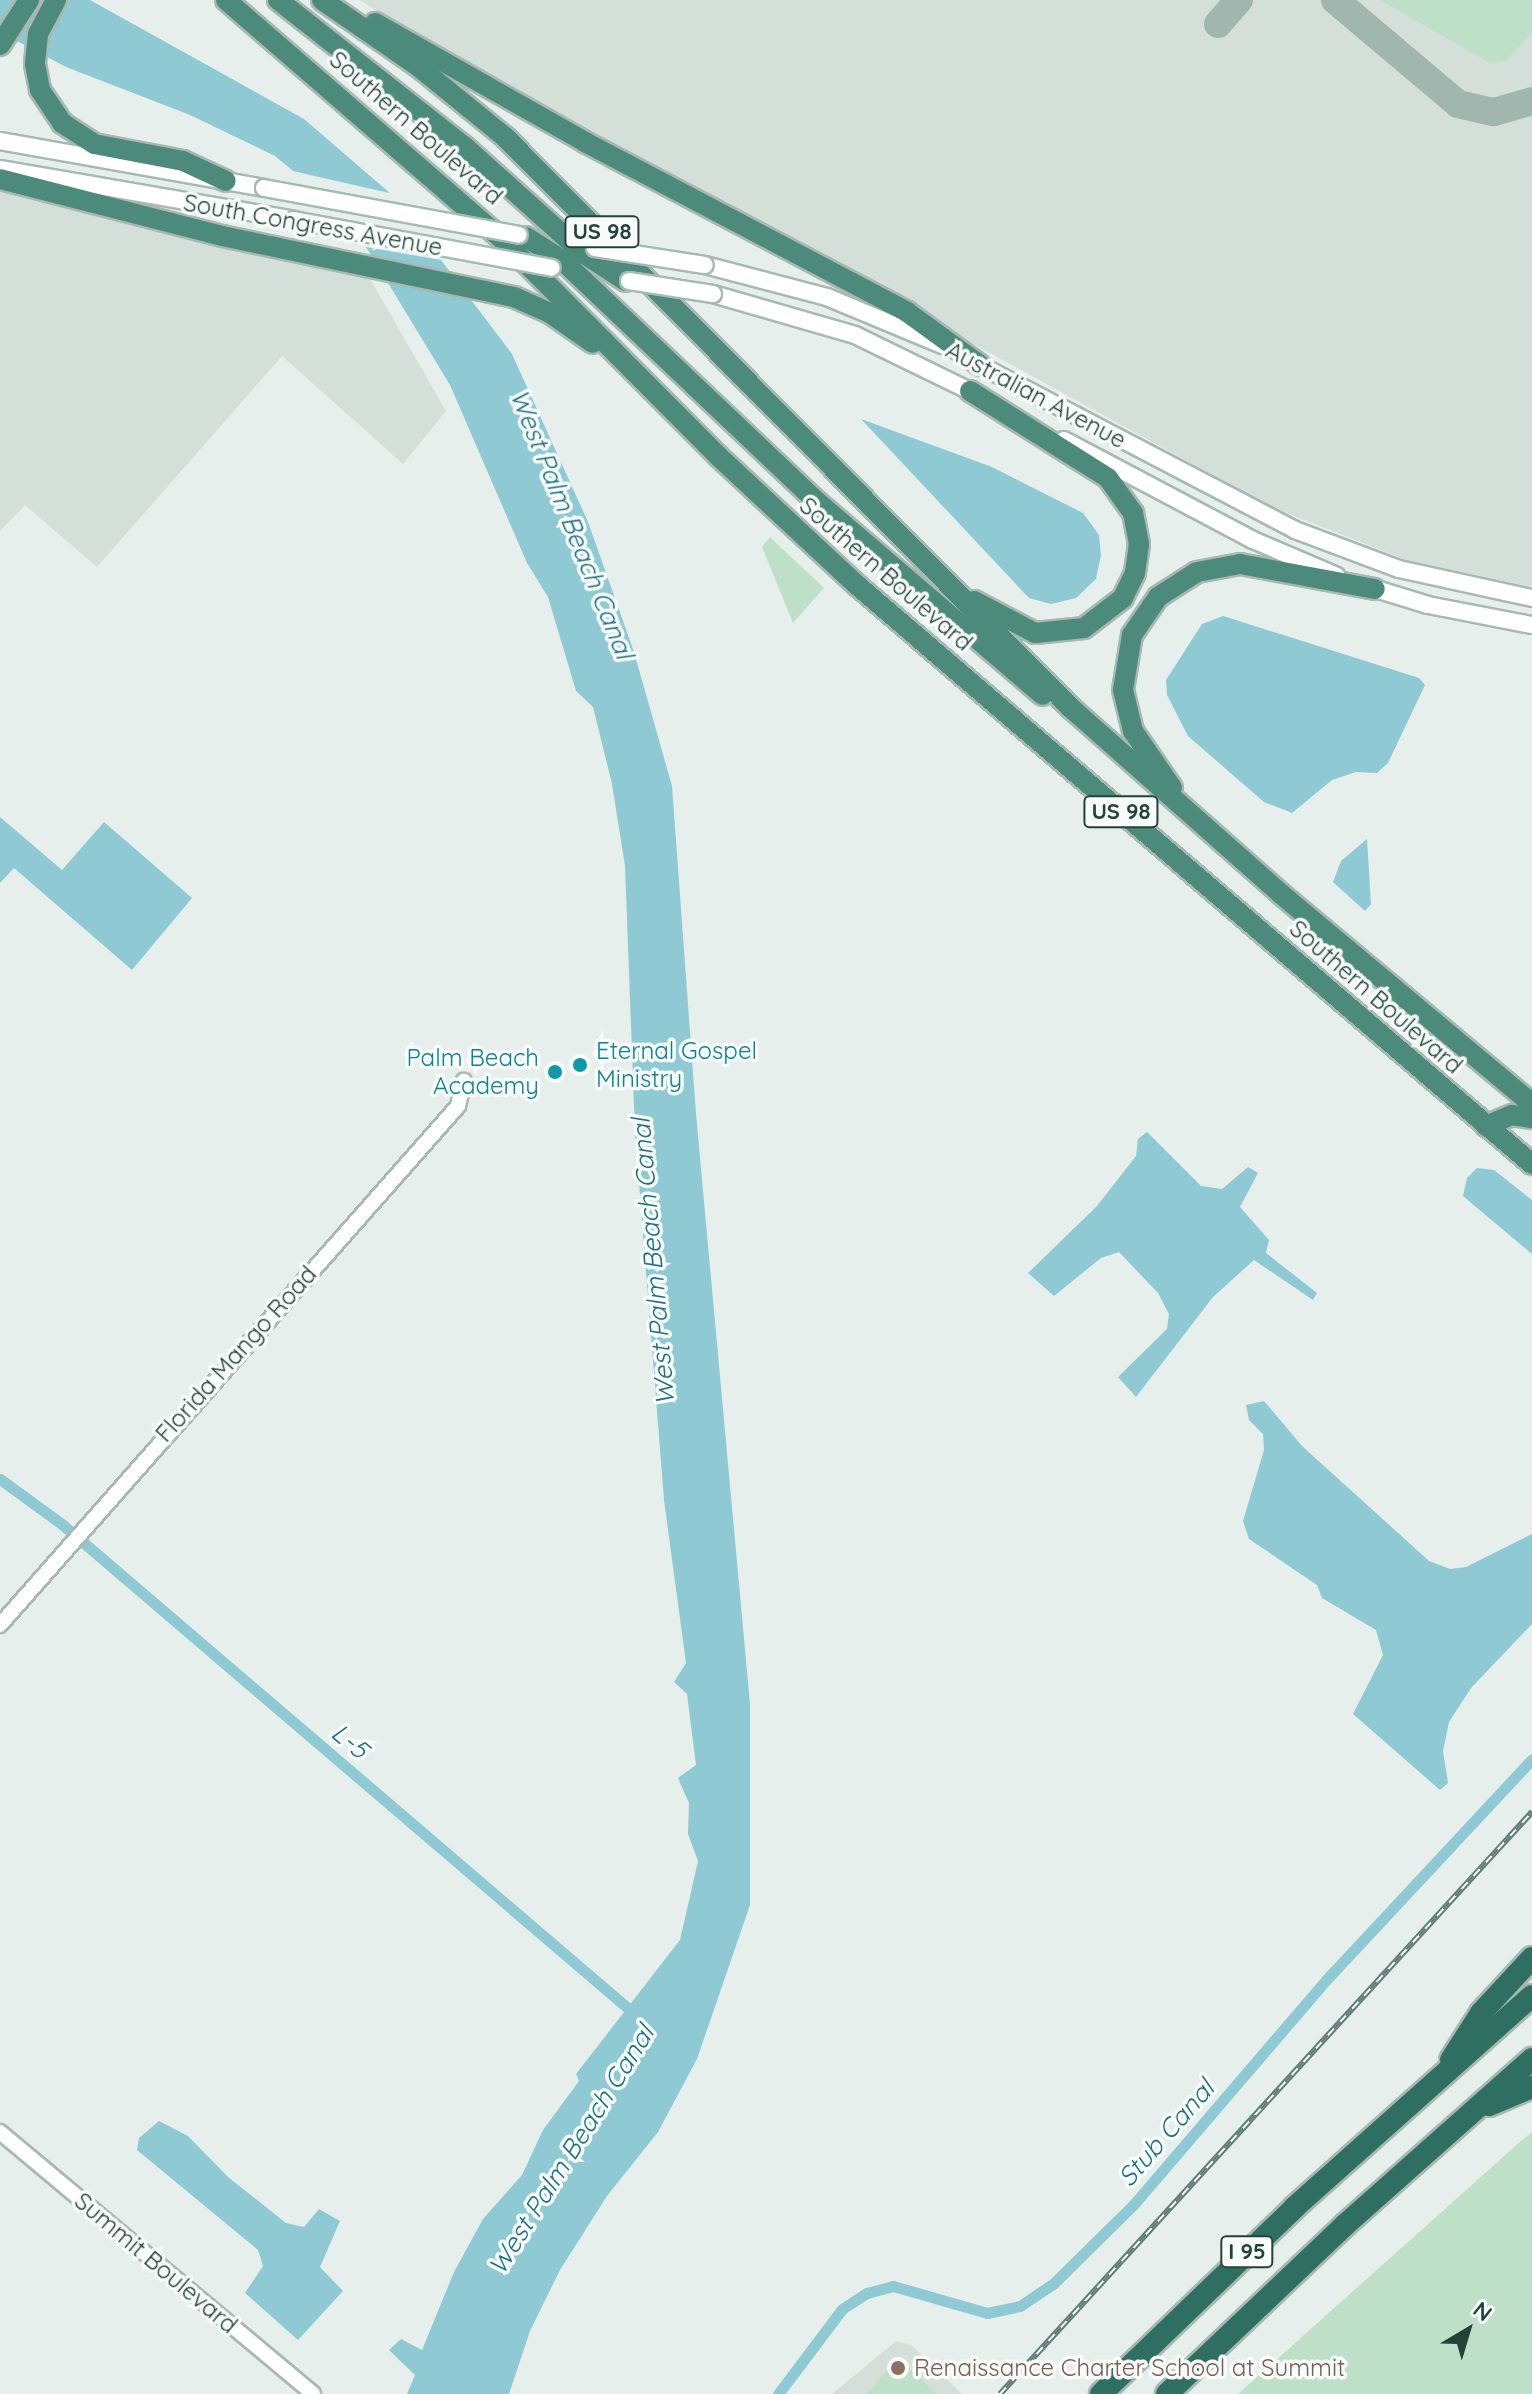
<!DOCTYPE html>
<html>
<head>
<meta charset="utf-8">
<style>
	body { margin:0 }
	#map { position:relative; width:1532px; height:2394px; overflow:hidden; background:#e6efeb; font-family:Quicksand,sans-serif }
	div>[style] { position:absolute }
	.built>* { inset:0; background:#d4dfda }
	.green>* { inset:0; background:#bfe0c8 }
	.water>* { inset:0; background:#8ec9d4 }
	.pier>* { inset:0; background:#e6efeb }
	.canal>* { height:11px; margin:-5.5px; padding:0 5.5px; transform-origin:5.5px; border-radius:5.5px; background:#8ec9d4 }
	.taxiway>* { height:28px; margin:-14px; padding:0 14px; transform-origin:14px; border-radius:14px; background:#a2b6b0 }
	.roads { filter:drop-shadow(2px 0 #a8b8b2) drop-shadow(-2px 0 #a8b8b2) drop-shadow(0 2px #a8b8b2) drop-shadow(0 -2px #a8b8b2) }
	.tertiary>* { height:14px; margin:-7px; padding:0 7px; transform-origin:7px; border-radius:7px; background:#fff }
	.secondary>* { height:16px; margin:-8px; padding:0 8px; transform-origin:8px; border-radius:8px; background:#fff }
	.trunk>* { height:20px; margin:-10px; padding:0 10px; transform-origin:10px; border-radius:10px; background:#4c8a7c }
	.motorway>* { height:22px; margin:-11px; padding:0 11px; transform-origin:11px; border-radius:11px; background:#2f6f62 }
	.rail>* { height:6px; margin-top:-3px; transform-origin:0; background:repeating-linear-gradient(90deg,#f7fbf9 0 9px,#5f7d75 0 18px); box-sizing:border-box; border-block:2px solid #5f7d75 }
	.bridges { filter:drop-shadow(2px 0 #a4bbb3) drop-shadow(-2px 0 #a4bbb3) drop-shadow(0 2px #a4bbb3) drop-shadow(0 -2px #a4bbb3) }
	.secondary-bridge>* { height:16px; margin:-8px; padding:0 8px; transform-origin:8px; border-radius:8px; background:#fff }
	.dots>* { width:22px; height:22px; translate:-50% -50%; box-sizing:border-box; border:4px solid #f7fbf9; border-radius:50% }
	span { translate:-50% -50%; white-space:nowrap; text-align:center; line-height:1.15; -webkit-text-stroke:7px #f7fbf9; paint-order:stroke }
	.shield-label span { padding:2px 6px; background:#f7fbf9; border:2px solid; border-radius:6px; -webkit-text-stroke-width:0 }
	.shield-label { font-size:22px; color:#24423a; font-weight:700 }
	.street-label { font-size:24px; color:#24423a }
	.culture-label { font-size:24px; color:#0d838f }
	.left { translate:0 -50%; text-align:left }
	.right { translate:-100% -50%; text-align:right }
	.education-label { font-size:24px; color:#785e54 }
	.water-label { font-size:26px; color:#1c6f80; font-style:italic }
	.north { position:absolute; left:1428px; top:2290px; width:80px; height:80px; -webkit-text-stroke:6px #f7fbf9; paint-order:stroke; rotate:38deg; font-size:22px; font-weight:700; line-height:32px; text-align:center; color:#24423a }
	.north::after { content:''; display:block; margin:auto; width:28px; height:36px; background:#24423a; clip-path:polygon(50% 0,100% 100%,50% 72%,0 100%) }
</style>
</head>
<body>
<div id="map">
	<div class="built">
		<i style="clip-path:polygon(360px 0,1532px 0,1532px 587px,1406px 560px,1269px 506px,446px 55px)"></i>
		<i style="clip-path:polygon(0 186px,249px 252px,369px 277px,446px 411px,403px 464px,282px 356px,97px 567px,25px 505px,0 531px)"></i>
		<i style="clip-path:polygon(896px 2341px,911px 2345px,962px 2394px,832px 2394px)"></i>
	</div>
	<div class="green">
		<i style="clip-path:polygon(1380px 0,1532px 0,1532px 33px,1506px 61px,1490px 63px)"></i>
		<i style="clip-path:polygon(770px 537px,824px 588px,793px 623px,762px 547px)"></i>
		<i style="clip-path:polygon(1532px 2132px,1532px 2394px,1238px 2394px,1521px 2141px)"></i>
		<i style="clip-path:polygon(898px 2358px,937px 2394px,866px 2394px)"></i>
	</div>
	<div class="water">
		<i style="clip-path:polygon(0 0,90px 0,304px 119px,391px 194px,512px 354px,588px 522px,634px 652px,672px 786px,696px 1114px,750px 1704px,750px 1905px,697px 2059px,658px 2132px,607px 2196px,560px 2270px,530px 2331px,509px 2394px,407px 2394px,415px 2375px,389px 2350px,401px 2339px,422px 2350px,454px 2272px,483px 2219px,522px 2175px,543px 2130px,579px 2081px,576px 2074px,680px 1940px,698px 1861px,688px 1834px,689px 1803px,678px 1778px,696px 1765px,687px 1694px,674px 1682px,686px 1663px,664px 1500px,635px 1132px,625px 866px,612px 784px,593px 707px,576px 691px,548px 597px,527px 563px,450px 385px,368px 250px,309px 184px,275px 156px,190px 115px,66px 67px,0 32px)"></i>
		<i style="clip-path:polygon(861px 419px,992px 467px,1083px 513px,1099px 535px,1101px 555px,1096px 579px,1076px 598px,1051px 604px,1029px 598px)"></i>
		<i style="clip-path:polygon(1223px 616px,1419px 678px,1425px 685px,1388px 763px,1377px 773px,1356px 772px,1332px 780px,1292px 813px,1264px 802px,1188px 736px,1167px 695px,1166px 680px,1202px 624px)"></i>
		<i style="clip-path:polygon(0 817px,62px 870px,104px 822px,192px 898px,132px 970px,14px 868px,0 883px)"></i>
		<i style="clip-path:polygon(1367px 839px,1371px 904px,1365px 911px,1333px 882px,1341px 861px)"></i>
		<i style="clip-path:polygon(1147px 1132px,1201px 1186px,1222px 1189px,1248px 1167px,1258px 1173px,1240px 1207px,1269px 1240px,1266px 1253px,1317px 1293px,1313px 1300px,1254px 1260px,1213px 1297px,1136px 1397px,1118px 1377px,1167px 1329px,1169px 1314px,1158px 1293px,1119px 1252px,1101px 1258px,1054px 1296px,1028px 1273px,1097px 1206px,1136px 1156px,1138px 1139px)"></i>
		<i style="clip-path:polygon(1477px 1168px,1494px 1170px,1532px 1200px,1532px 1254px,1463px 1196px,1467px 1178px)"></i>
		<i style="clip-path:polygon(1264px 1401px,1302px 1446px,1429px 1561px,1450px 1569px,1466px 1567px,1532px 1534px,1532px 1624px,1471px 1688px,1449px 1722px,1443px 1751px,1448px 1783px,1440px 1790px,1353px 1714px,1383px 1655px,1376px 1630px,1322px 1598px,1317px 1585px,1249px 1539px,1243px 1521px,1264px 1450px,1263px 1434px,1249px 1420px,1246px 1405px)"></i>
		<i style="clip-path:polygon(159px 2121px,188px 2136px,228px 2177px,286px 2223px,304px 2227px,319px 2209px,340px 2221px,320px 2267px,343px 2291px,298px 2340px,245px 2293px,263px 2266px,258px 2250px,137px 2150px,139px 2138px)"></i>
	</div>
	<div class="pier">
		<i style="clip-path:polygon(284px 169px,398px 195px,447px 261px,360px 246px)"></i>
	</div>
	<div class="canal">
		<i style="left:0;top:1479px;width:78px;rotate:36.1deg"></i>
		<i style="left:63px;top:1525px;width:754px;rotate:40.54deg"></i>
		<i style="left:778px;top:2394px;width:106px;rotate:-53deg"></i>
		<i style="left:842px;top:2309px;width:30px;rotate:-33deg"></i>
		<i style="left:867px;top:2293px;width:27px;rotate:-15deg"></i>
		<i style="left:893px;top:2286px;width:98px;rotate:16deg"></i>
		<i style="left:987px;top:2313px;width:34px;rotate:-12deg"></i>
		<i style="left:1020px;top:2306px;width:40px;rotate:-34deg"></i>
		<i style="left:1053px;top:2284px;width:114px;rotate:-44.6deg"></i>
		<i style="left:1134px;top:2204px;width:295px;rotate:-49.4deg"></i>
		<i style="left:1326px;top:1980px;width:302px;rotate:-47deg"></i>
	</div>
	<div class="taxiway">
		<i style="left:1335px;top:0;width:161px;rotate:40.2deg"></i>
		<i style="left:1458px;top:104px;width:37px;rotate:13deg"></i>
		<i style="left:1494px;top:112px;width:40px;rotate:-16deg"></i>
		<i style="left:1218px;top:24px;width:32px;rotate:-49deg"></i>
	</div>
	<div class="roads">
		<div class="tertiary">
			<i style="left:0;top:1625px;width:692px;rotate:-48.57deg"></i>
			<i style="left:458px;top:1106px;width:26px;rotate:-77deg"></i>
			<i style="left:0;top:2132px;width:408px;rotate:39.9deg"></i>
		</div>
		<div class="secondary">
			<i style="left:0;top:141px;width:268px;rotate:10.1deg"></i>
			<i style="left:0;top:169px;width:298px;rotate:9.8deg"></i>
			<i style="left:705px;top:265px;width:126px;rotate:14.7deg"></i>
			<i style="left:827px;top:297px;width:125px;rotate:22.7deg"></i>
			<i style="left:713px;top:294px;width:148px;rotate:16.1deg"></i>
			<i style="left:855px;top:335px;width:139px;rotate:26deg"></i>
			<i style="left:970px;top:360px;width:367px;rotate:27.6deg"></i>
			<i style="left:1295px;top:530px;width:111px;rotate:20.6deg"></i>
			<i style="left:1399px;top:569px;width:136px;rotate:12.3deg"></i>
			<i style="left:1064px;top:440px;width:214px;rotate:27.9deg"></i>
			<i style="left:1253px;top:540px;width:91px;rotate:23.2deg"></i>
			<i style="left:1366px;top:586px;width:65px;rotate:17deg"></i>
			<i style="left:1428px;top:605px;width:106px;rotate:10.9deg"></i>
		</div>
		<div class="trunk">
			<i style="left:56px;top:0;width:38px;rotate:118deg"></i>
			<i style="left:38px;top:34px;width:30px;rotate:96deg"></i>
			<i style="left:35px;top:64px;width:26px;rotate:79deg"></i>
			<i style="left:40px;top:90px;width:40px;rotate:56deg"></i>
			<i style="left:62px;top:123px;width:38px;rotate:33deg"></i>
			<i style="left:94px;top:144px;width:91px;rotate:10.8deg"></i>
			<i style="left:183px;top:161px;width:47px;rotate:24.9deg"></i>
			<i style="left:226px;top:0;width:368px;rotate:40.9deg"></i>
			<i style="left:504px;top:241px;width:303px;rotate:45.1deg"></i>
			<i style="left:718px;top:456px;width:191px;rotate:42.9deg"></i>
			<i style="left:858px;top:586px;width:888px;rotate:40.62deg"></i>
			<i style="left:278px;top:0;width:238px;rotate:38.2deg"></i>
			<i style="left:465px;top:147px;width:159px;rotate:41.9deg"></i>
			<i style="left:583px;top:253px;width:51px;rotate:33.1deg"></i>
			<i style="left:322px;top:0;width:118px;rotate:34.6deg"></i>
			<i style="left:419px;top:67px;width:112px;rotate:39.2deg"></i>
			<i style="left:506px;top:138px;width:803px;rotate:45.25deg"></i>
			<i style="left:1071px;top:708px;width:281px;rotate:41.5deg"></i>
			<i style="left:1281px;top:894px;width:327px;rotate:39.9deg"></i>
			<i style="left:375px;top:23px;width:241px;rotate:29.5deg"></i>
			<i style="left:585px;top:142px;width:364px;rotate:27.8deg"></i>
			<i style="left:907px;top:312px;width:90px;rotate:36deg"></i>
			<i style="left:0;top:45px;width:54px;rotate:-57.2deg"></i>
			<i style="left:0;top:179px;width:229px;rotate:14.4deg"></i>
			<i style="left:222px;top:236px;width:298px;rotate:11.8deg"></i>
			<i style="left:514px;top:297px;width:39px;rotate:24deg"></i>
			<i style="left:550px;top:313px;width:52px;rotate:34.9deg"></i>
			<i style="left:526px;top:237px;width:43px;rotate:32.6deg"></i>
			<i style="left:562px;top:260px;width:347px;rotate:43.5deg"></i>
			<i style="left:814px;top:499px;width:301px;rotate:40.6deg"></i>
			<i style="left:970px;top:391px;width:163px;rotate:32.2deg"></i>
			<i style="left:1108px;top:478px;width:43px;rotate:54.5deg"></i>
			<i style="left:1133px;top:513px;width:32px;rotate:79deg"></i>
			<i style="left:1139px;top:544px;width:29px;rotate:98deg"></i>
			<i style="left:1135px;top:573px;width:28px;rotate:116deg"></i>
			<i style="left:1123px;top:598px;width:49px;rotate:142.4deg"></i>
			<i style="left:1084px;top:628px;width:49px;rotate:174.2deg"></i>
			<i style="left:1035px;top:633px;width:69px;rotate:-152.3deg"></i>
			<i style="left:1172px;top:788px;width:69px;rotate:-124.4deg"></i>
			<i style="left:1133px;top:731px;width:42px;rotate:-103.7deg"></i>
			<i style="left:1123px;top:690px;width:56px;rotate:-80.7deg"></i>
			<i style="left:1132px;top:635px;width:46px;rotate:-55.6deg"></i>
			<i style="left:1158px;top:597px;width:46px;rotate:-32.7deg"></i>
			<i style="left:1197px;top:572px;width:44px;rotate:-10.5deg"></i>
			<i style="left:1240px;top:564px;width:137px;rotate:10.5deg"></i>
			<i style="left:1486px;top:1126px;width:28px;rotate:-23deg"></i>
			<i style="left:1512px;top:1115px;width:20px;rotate:9deg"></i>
		</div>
		<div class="motorway">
			<i style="left:1451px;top:2060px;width:56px;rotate:-57.4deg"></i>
			<i style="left:1481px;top:2013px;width:75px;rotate:-47.2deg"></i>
			<i style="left:1489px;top:2105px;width:47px;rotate:-22.7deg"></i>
			<i style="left:1101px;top:2394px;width:269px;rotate:-43.9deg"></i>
			<i style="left:1295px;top:2207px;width:317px;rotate:-41.7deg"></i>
			<i style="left:1167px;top:2394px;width:245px;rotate:-43.5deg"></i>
			<i style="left:1345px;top:2225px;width:250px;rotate:-41.6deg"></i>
		</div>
	</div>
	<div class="rail">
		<i style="left:1000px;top:2394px;width:789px;rotate:-47.57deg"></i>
	</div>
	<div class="bridges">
		<div class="secondary-bridge">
			<i style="left:264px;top:188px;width:259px;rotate:10.4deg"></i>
			<i style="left:294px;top:220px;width:262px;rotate:10.5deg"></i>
			<i style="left:595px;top:248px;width:111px;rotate:8.8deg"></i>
			<i style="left:629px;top:281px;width:85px;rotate:8.8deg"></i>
		</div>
	</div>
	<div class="dots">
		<i style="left:580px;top:1065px;background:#0f9aa8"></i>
		<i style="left:555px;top:1072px;background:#0f9aa8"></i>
		<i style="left:898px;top:2368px;background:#8d6e63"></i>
	</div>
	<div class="shield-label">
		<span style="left:602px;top:232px">US 98</span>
		<span style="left:1121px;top:812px">US 98</span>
		<span style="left:1247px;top:2252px">I 95</span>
	</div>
	<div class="street-label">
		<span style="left:416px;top:128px;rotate:41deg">Southern Boulevard</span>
		<span style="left:313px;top:225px;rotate:10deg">South Congress Avenue</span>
		<span style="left:1036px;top:395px;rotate:28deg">Australian Avenue</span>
		<span style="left:886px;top:574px;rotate:41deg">Southern Boulevard</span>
		<span style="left:1376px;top:997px;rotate:41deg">Southern Boulevard</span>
		<span style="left:236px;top:1354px;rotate:-48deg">Florida Mango Road</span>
		<span style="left:156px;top:2263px;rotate:40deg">Summit Boulevard</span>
	</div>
	<div class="culture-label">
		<span class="left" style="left:596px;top:1065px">Eternal Gospel<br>Ministry</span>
		<span class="right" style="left:539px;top:1072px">Palm Beach<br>Academy</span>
	</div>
	<div class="education-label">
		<span class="left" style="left:914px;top:2368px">Renaissance Charter School at Summit</span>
	</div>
	<div class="water-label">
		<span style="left:572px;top:524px;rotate:68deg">West Palm Beach Canal</span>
		<span style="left:653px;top:1262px;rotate:-95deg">West Palm Beach Canal</span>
		<span style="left:350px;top:1741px;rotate:40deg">L-5</span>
		<span style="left:1166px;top:2133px;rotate:-49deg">Stub Canal</span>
		<span style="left:571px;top:2150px;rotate:-58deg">West Palm Beach Canal</span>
	</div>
	<div class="north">N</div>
</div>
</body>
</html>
